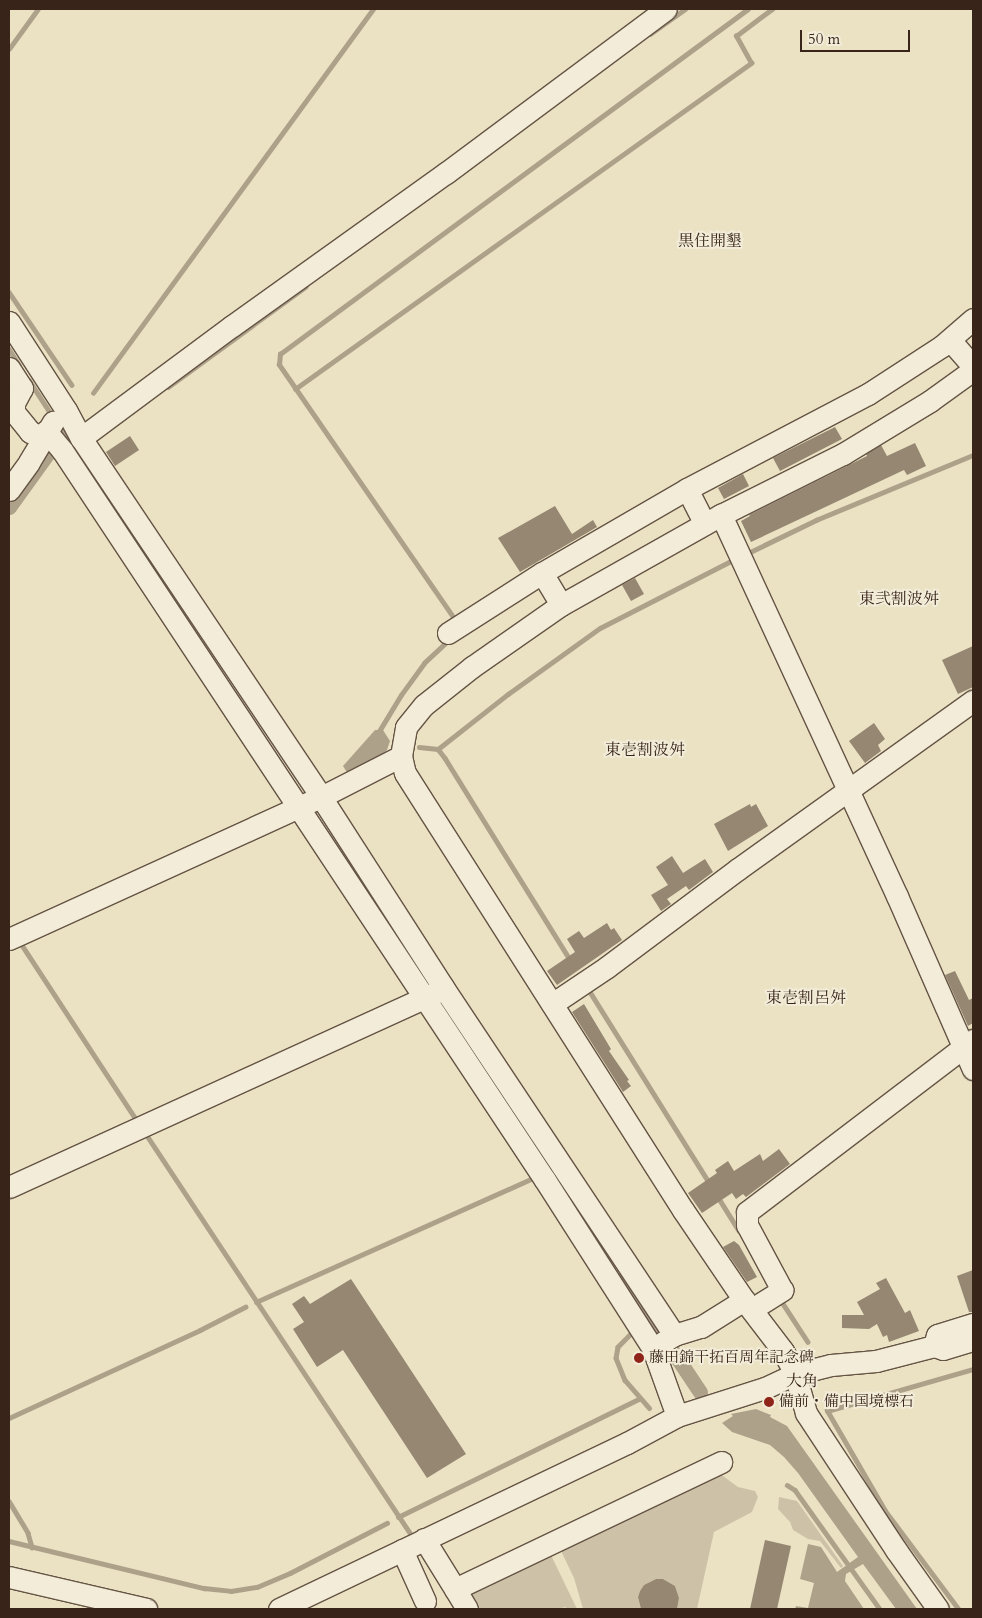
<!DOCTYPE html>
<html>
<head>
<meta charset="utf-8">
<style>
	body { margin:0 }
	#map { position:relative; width:982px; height:1618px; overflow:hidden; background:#ebe2c4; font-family:Cardo,"Noto Serif JP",serif }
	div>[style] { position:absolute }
	.green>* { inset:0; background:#cdc2a7 }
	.water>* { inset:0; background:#aea18a }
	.stream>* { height:4.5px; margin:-2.25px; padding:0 2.25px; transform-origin:2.25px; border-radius:2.25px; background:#aea18a }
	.canal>* { height:15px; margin:-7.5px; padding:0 7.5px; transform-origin:7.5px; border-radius:7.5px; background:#aea18a }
	.building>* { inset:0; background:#958772 }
	.roads { filter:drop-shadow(1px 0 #655444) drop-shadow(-1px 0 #655444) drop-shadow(0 1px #655444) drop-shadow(0 -1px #655444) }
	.minor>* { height:21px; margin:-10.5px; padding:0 10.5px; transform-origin:10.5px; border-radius:10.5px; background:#f2ecd9 }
	.dots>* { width:14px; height:14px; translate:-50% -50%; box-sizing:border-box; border:2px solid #f2ecd9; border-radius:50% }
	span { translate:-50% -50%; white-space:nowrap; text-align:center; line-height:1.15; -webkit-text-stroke:4px #f2ecd9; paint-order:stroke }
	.poi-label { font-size:15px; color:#382419 }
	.left { translate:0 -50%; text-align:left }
	.neighbourhood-label { font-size:16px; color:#382419 }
	.frame { position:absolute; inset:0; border:10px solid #382419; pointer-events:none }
	.scale { position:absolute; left:800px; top:30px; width:110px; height:22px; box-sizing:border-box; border:2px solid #382419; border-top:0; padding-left:6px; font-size:15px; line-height:18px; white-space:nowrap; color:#382419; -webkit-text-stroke:4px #f2ecd9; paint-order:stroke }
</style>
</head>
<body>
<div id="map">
	<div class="green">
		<i style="clip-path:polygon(719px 1473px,738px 1487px,755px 1491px,758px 1497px,752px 1512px,714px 1532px,697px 1609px,677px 1609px,679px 1598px,675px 1586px,663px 1579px,656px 1579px,644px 1585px,640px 1591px,638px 1597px,641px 1609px,583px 1609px,574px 1578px,562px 1553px,562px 1547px)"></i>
		<i style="clip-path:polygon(779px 1497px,797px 1501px,843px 1566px,841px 1568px,820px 1541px,808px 1539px,793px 1530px,790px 1522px,778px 1509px)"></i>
		<i style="clip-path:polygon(550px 1553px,577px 1609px,567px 1609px,565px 1607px,559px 1609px,472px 1609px,463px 1593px)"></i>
	</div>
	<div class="water">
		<i style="clip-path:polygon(375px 730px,383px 730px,390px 741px,387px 750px,381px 756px,348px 774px,343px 766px)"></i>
		<i style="clip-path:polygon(756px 1409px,771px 1415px,770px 1417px,787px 1426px,917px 1609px,896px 1609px,863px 1564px,846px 1574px,845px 1581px,864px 1609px,795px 1609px,796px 1606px,808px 1608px,814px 1583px,800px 1579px,808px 1544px,821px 1547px,837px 1572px,858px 1557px,798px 1473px,784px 1457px,770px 1445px,732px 1432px,722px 1423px,733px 1416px,731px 1414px)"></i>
	</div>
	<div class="stream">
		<i style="left:650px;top:34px;width:43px;rotate:-35.5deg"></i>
		<i style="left:9px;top:49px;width:49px;rotate:-54.1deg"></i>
		<i style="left:9px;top:292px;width:112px;rotate:55.9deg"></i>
		<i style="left:9px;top:349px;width:19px;rotate:58deg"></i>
		<i style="left:29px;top:380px;width:44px;rotate:57deg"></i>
		<i style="left:168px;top:387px;width:170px;rotate:-36.1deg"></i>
		<i style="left:295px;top:389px;width:561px;rotate:-35.56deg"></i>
		<i style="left:751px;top:63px;width:31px;rotate:-119deg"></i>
		<i style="left:736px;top:36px;width:45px;rotate:-36.9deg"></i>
		<i style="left:93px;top:393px;width:475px;rotate:-53.9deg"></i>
		<i style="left:59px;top:426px;width:127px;rotate:56.6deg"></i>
		<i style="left:746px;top:554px;width:78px;rotate:-25.9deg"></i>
		<i style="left:816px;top:520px;width:170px;rotate:-22.5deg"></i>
		<i style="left:455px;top:620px;width:310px;rotate:-124.6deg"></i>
		<i style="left:279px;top:365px;width:11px;rotate:-85deg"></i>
		<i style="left:280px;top:354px;width:581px;rotate:-36.4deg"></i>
		<i style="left:378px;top:733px;width:44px;rotate:-58.8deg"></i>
		<i style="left:401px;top:695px;width:39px;rotate:-54deg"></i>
		<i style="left:424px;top:663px;width:33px;rotate:-43deg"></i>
		<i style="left:419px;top:747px;width:19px;rotate:6deg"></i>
		<i style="left:438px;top:749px;width:11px;rotate:52deg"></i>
		<i style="left:445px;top:758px;width:239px;rotate:58.2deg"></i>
		<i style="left:438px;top:749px;width:89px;rotate:-38.2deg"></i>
		<i style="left:508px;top:694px;width:113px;rotate:-35.7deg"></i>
		<i style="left:600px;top:628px;width:152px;rotate:-27.1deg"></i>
		<i style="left:20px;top:942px;width:215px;rotate:56.8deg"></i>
		<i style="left:587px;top:987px;width:232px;rotate:58deg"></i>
		<i style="left:144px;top:1131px;width:488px;rotate:56.5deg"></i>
		<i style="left:718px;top:1197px;width:39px;rotate:58deg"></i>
		<i style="left:618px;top:1275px;width:67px;rotate:55.4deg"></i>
		<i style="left:780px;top:1299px;width:51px;rotate:56.9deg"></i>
		<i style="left:256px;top:1302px;width:303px;rotate:-24.1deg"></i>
		<i style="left:635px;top:1330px;width:24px;rotate:135deg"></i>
		<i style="left:618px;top:1347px;width:11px;rotate:100deg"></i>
		<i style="left:616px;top:1358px;width:24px;rotate:68deg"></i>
		<i style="left:625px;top:1380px;width:37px;rotate:49deg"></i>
		<i style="left:9px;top:1418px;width:210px;rotate:-24.7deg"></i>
		<i style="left:200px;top:1330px;width:51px;rotate:-27.1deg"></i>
		<i style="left:787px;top:1485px;width:9px;rotate:32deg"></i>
		<i style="left:795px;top:1490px;width:146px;rotate:54.5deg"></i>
		<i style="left:9px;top:1501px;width:37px;rotate:59deg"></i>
		<i style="left:28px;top:1533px;width:15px;rotate:74deg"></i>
		<i style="left:398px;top:1517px;width:268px;rotate:-26.1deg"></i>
		<i style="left:9px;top:1541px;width:201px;rotate:13.6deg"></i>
		<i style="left:204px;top:1588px;width:27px;rotate:6deg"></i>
		<i style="left:231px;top:1591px;width:26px;rotate:-9deg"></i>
		<i style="left:257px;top:1587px;width:36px;rotate:-23deg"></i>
		<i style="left:290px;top:1573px;width:109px;rotate:-27.3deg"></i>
		<i style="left:958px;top:1609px;width:122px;rotate:-126.7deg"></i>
		<i style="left:885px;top:1511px;width:116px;rotate:-120.1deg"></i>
		<i style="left:827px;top:1411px;width:152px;rotate:-16deg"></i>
	</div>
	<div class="canal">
		<i style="left:9px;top:507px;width:92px;rotate:-54.2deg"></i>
		<i style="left:674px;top:1353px;width:47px;rotate:56.3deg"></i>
	</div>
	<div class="building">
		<i style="clip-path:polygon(835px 427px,842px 439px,780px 471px,773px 458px)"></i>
		<i style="clip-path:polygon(130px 436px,139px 450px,115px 466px,106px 452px)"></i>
		<i style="clip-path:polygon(915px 443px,926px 466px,907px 475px,904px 470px,751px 542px,741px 521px,750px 516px,749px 515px,867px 456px,866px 454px,881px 445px,887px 456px)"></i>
		<i style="clip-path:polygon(743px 474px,749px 486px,724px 499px,718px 488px)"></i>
		<i style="clip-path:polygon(555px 506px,572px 534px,593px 520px,597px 527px,520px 572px,498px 538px)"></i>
		<i style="clip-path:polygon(635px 578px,644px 594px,631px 601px,622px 585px)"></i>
		<i style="clip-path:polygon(973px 646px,973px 687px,958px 694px,942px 660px)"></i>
		<i style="clip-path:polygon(874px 723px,885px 739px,878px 745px,881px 751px,865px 763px,849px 741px)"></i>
		<i style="clip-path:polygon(750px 804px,751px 807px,756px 804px,768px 826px,728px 851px,714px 824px)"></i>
		<i style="clip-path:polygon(672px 856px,683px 873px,705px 859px,713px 872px,689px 890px,686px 886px,667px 899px,671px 904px,661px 911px,651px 895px,668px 885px,656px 867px)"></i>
		<i style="clip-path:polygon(607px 923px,611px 930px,614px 928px,622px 940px,557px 985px,547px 971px,575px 952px,567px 939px,579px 931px,584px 938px)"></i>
		<i style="clip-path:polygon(955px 971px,969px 1000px,973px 998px,973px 1023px,968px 1026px,945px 975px)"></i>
		<i style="clip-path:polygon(584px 1004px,611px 1049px,609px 1051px,629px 1080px,627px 1081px,631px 1086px,623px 1092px,572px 1012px)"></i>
		<i style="clip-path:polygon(779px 1149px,790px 1164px,746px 1197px,743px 1194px,736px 1199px,732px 1193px,702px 1213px,688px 1193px,717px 1173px,715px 1170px,728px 1161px,734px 1171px,760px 1154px,763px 1161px)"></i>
		<i style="clip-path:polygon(734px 1241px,739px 1245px,757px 1277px,747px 1282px,723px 1247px)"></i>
		<i style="clip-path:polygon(973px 1270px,973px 1312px,969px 1312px,957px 1276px)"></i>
		<i style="clip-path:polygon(886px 1278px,905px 1313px,910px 1310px,919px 1331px,889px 1342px,887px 1335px,883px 1337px,877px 1324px,869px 1329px,842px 1328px,842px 1315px,864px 1315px,857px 1302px,880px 1289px,876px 1283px)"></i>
		<i style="clip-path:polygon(351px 1279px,466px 1454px,427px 1478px,343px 1350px,317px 1367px,293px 1329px,304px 1322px,292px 1304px,304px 1296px,310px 1304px)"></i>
		<i style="clip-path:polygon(765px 1540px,791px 1546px,777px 1609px,750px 1609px)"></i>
		<i style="clip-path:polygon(656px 1579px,663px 1579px,675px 1586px,679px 1598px,677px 1609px,641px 1609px,638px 1597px,640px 1591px,644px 1585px)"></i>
	</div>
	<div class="roads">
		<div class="minor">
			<i style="left:9px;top:322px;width:105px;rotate:57.1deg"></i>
			<i style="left:66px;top:410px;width:32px;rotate:62deg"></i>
			<i style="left:81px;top:438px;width:432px;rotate:56.2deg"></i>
			<i style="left:321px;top:797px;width:226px;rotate:57.3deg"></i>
			<i style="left:443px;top:987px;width:418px;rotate:56.4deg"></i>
			<i style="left:950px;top:340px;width:30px;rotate:49deg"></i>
			<i style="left:970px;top:363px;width:9px;rotate:69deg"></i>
			<i style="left:9px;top:368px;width:24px;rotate:57deg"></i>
			<i style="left:22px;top:388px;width:17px;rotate:118deg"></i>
			<i style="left:14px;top:403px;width:9px;rotate:90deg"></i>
			<i style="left:14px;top:412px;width:26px;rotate:51deg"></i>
			<i style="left:30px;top:432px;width:14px;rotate:21deg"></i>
			<i style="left:46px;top:431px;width:25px;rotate:50deg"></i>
			<i style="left:62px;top:450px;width:875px;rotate:56.51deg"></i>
			<i style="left:545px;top:1180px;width:201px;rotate:57.4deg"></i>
			<i style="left:81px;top:438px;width:188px;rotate:-36.6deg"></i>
			<i style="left:232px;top:326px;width:263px;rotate:-35.6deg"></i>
			<i style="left:446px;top:173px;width:274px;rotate:-36.7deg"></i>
			<i style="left:687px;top:489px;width:39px;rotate:63deg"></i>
			<i style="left:9px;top:490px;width:34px;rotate:-54deg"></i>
			<i style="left:29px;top:462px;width:47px;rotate:-59deg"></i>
			<i style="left:721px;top:515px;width:420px;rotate:65.2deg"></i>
			<i style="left:897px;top:896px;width:189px;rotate:66.3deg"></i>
			<i style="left:542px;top:573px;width:37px;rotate:59deg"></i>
			<i style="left:448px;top:633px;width:112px;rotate:-32.6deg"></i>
			<i style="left:542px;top:573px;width:168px;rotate:-30.1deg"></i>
			<i style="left:687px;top:489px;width:204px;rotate:-27.7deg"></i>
			<i style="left:868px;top:394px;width:88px;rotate:-33deg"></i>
			<i style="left:942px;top:346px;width:41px;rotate:-41.1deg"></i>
			<i style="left:401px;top:756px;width:17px;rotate:77deg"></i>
			<i style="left:405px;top:773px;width:518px;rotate:57.54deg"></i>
			<i style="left:683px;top:1210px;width:109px;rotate:55.9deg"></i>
			<i style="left:744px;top:1300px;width:64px;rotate:52.6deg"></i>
			<i style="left:783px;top:1351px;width:26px;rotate:62deg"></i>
			<i style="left:795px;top:1374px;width:41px;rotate:74.2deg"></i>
			<i style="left:806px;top:1413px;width:164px;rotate:56.7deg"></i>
			<i style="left:896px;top:1550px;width:72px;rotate:54.6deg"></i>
			<i style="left:9px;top:939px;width:343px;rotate:-24.5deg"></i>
			<i style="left:321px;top:797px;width:90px;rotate:-27.1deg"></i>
			<i style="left:401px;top:756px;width:29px;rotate:-80deg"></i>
			<i style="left:406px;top:727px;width:28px;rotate:-51deg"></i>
			<i style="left:424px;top:705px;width:61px;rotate:-38.4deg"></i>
			<i style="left:472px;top:667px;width:108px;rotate:-34.9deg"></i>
			<i style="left:561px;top:605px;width:184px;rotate:-29.4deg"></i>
			<i style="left:721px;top:515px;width:136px;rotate:-26.6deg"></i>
			<i style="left:843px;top:454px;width:102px;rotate:-31.3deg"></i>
			<i style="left:930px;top:401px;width:53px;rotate:-35.8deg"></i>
			<i style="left:552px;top:1004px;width:66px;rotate:-33.9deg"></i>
			<i style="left:607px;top:967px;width:164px;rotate:-36.8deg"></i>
			<i style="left:738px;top:869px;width:289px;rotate:-35.6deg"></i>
			<i style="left:9px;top:1187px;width:469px;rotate:-24.5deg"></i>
			<i style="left:752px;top:1309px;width:36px;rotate:-32deg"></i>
			<i style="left:782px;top:1290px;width:74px;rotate:-118.3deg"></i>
			<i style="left:747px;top:1225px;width:13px;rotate:-90deg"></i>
			<i style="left:747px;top:1212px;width:284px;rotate:-37.3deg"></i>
			<i style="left:934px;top:1346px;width:11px;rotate:-75deg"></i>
			<i style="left:937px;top:1335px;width:38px;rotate:-17deg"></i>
			<i style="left:677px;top:1416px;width:71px;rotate:-109.7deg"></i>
			<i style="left:653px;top:1349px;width:25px;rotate:-34deg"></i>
			<i style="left:674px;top:1335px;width:28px;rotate:-17deg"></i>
			<i style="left:701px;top:1327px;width:51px;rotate:-32.1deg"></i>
			<i style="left:424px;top:1539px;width:59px;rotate:58.2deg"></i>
			<i style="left:455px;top:1589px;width:295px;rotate:-25.5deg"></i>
			<i style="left:402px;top:1550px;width:56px;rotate:65.7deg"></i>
			<i style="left:9px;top:1577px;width:141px;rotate:13.1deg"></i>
			<i style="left:455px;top:1589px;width:23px;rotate:59deg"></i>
			<i style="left:279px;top:1609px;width:386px;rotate:-25.5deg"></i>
			<i style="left:627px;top:1443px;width:57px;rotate:-28.4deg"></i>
			<i style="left:677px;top:1416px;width:92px;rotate:-17.7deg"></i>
			<i style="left:765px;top:1388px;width:33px;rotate:-25deg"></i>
			<i style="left:795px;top:1374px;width:37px;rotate:-14deg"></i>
			<i style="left:831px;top:1365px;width:45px;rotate:-5.1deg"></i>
			<i style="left:876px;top:1361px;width:60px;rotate:-14.5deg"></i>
			<i style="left:934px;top:1346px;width:9px;rotate:18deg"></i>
			<i style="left:943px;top:1349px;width:31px;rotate:-17deg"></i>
		</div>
	</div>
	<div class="dots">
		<i style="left:639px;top:1358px;background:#8f2418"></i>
		<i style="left:769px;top:1402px;background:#8f2418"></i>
	</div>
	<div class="poi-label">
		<span class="left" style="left:649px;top:1358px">藤田錦干拓百周年記念碑</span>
		<span class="left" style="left:779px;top:1402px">備前・備中国境標石</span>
	</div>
	<div class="neighbourhood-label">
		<span style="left:710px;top:241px">黒住開墾</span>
		<span style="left:899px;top:599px">東弐割波舛</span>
		<span style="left:645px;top:750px">東壱割波舛</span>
		<span style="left:806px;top:998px">東壱割呂舛</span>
		<span style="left:802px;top:1381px">大角</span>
	</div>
	<div class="frame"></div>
	<div class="scale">50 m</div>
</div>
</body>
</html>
